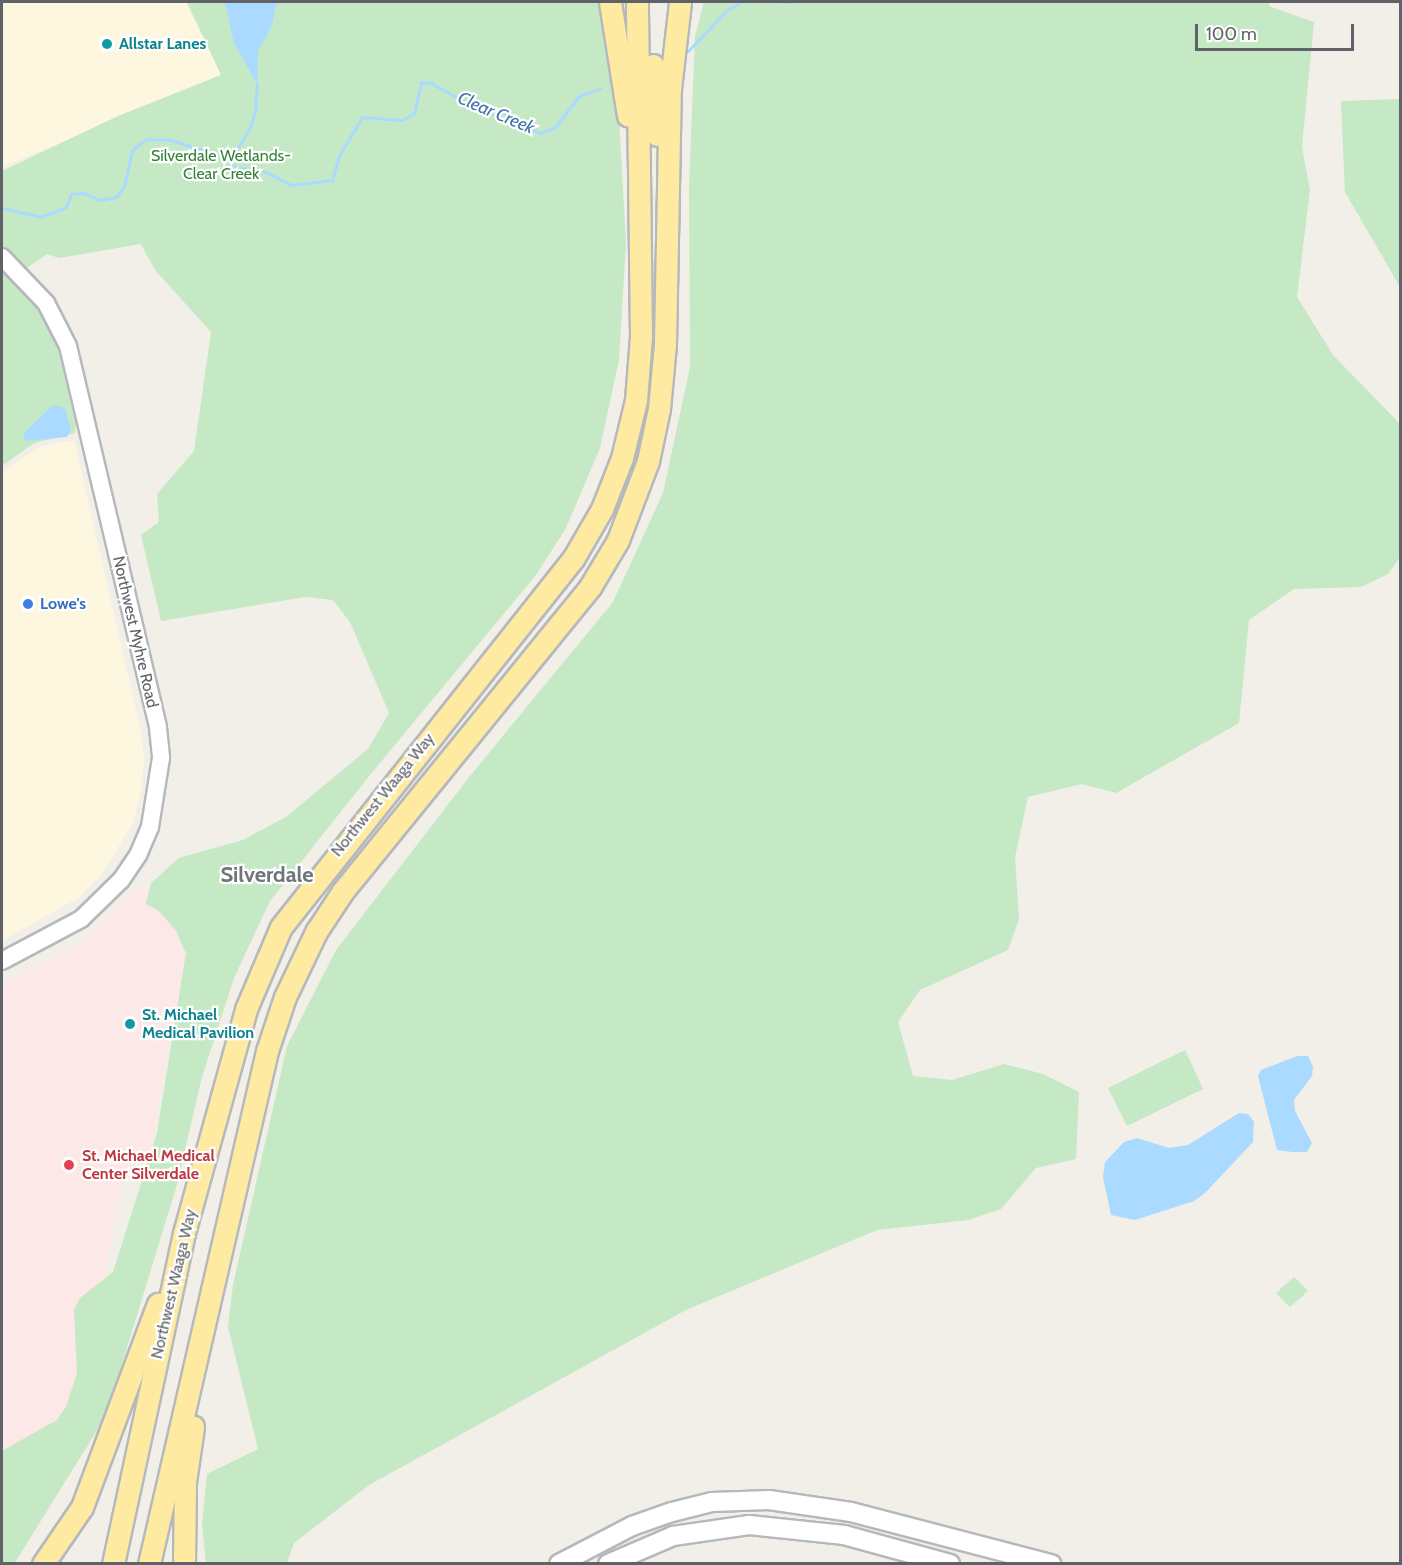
<!DOCTYPE html>
<html>
<head>
<meta charset="utf-8">
<style>
	body { margin:0 }
	#map { position:relative; width:1402px; height:1565px; overflow:hidden; background:#f1efe8; font-family:Cabin,sans-serif }
	div>[style] { position:absolute }
	.commercial>* { inset:0; background:#fef7e0 }
	.medical>* { inset:0; background:#fce8e6 }
	.green>* { inset:0; background:#c5e8c5 }
	.water>* { inset:0; background:#aadaff }
	.stream>* { height:3px; margin:-1.5px; padding:0 1.5px; transform-origin:1.5px; border-radius:1.5px; background:#aadaff }
	.roads { filter:drop-shadow(2px 0 #b5b8bc) drop-shadow(-2px 0 #b5b8bc) drop-shadow(0 2px #b5b8bc) drop-shadow(0 -2px #b5b8bc) }
	.tertiary>* { height:16px; margin:-8px; padding:0 8px; transform-origin:8px; border-radius:8px; background:#fff }
	.secondary>* { height:18px; margin:-9px; padding:0 9px; transform-origin:9px; border-radius:9px; background:#fff }
	.trunk>* { height:21px; margin:-10.5px; padding:0 10.5px; transform-origin:10.5px; border-radius:10.5px; background:#feeaa1 }
	.dots>* { width:16px; height:16px; translate:-50% -50%; box-sizing:border-box; border:3px solid #fff; border-radius:50% }
	span { translate:-50% -50%; white-space:nowrap; text-align:center; line-height:1.15; -webkit-text-stroke:4.5px #fff; paint-order:stroke }
	.culture-label { font-size:16px; color:#0d838f; font-weight:700 }
	.left { translate:0 -50%; text-align:left }
	.park-label { font-size:16px; color:#348238 }
	.shop-label { font-size:16px; color:#366cbe; font-weight:700 }
	.street-label { font-size:16px; color:#5f6368 }
	.health-label { font-size:16px; color:#be3a42; font-weight:700 }
	.water-label { font-size:18px; color:#4174aa; font-style:italic }
	.district-label { font-size:22px; color:#70757a; font-weight:700 }
	.frame { position:absolute; inset:0; border:3px solid #5f6368; pointer-events:none }
	.scale { position:absolute; left:1195px; top:24px; width:159px; height:27px; box-sizing:border-box; border:3px solid #5f6368; border-top:0; padding-left:8px; font-size:18px; line-height:21px; white-space:nowrap; color:#5f6368; -webkit-text-stroke:4px #fff; paint-order:stroke }
</style>
</head>
<body>
<div id="map">
	<div class="commercial">
		<i style="clip-path:polygon(2px 2px,185px 2px,222px 75px,2px 167px)"></i>
		<i style="clip-path:polygon(74px 440px,141px 733px,144px 759px,141px 791px,133px 823px,101px 875px,81px 896px,2px 941px,2px 472px,40px 447px)"></i>
	</div>
	<div class="medical">
		<i style="clip-path:polygon(137px 886px,207px 928px,176px 1008px,150px 1157px,124px 1173px,82px 1399px,65px 1417px,2px 1454px,2px 982px,78px 945px)"></i>
	</div>
	<div class="green">
		<i style="clip-path:polygon(187px 2px,605px 2px,616px 64px,626px 243px,619px 360px,600px 448px,566px 528px,536px 575px,370px 775px,270px 901px,234px 978px,202px 1077px,176px 1188px,106px 1416px,14px 1564px,2px 1563px,2px 1451px,57px 1420px,66px 1407px,77px 1373px,74px 1310px,80px 1298px,113px 1272px,157px 1133px,186px 953px,176px 931px,159px 911px,146px 904px,151px 883px,179px 858px,243px 840px,286px 817px,368px 749px,389px 713px,350px 622px,333px 600px,305px 597px,161px 621px,141px 535px,159px 522px,157px 494px,194px 451px,211px 332px,155px 270px,141px 244px,59px 258px,47px 254px,20px 273px,69px 353px,60px 357px,76px 424px,75px 433px,34px 443px,2px 466px,2px 171px,118px 116px,221px 75px)"></i>
		<i style="clip-path:polygon(704px 2px,1268px 2px,1271px 7px,1314px 22px,1302px 147px,1310px 190px,1297px 297px,1333px 355px,1400px 424px,1400px 557px,1388px 574px,1361px 587px,1294px 589px,1249px 620px,1239px 723px,1116px 793px,1082px 784px,1028px 797px,1015px 857px,1019px 919px,1008px 950px,920px 990px,898px 1022px,913px 1076px,952px 1080px,1004px 1064px,1043px 1074px,1079px 1092px,1076px 1159px,1036px 1168px,1001px 1209px,968px 1220px,877px 1230px,686px 1310px,369px 1485px,294px 1543px,287px 1563px,206px 1563px,202px 1525px,207px 1474px,258px 1449px,228px 1327px,233px 1285px,287px 1046px,336px 950px,470px 776px,613px 602px,663px 493px,690px 367px,689px 187px,695px 36px)"></i>
		<i style="clip-path:polygon(1400px 99px,1400px 287px,1345px 192px,1341px 101px)"></i>
		<i style="clip-path:polygon(1185px 1050px,1203px 1089px,1127px 1126px,1108px 1088px)"></i>
		<i style="clip-path:polygon(1294px 1277px,1308px 1291px,1290px 1307px,1276px 1293px)"></i>
	</div>
	<div class="water">
		<i style="clip-path:polygon(225px 2px,277px 2px,271px 28px,258px 51px,257px 84px,234px 43px)"></i>
		<i style="clip-path:polygon(53px 405px,65px 408px,71px 430px,67px 437px,25px 441px,23px 434px)"></i>
		<i style="clip-path:polygon(1297px 1056px,1308px 1056px,1313px 1067px,1312px 1076px,1294px 1100px,1295px 1111px,1312px 1143px,1307px 1152px,1292px 1152px,1277px 1150px,1258px 1076px,1261px 1070px)"></i>
		<i style="clip-path:polygon(1239px 1113px,1248px 1114px,1254px 1122px,1253px 1142px,1205px 1193px,1194px 1201px,1135px 1220px,1111px 1215px,1103px 1177px,1105px 1162px,1124px 1142px,1137px 1138px,1169px 1148px,1188px 1145px)"></i>
	</div>
	<div class="stream">
		<i style="left:782px;top:2px;width:6px"></i>
		<i style="left:688px;top:51px;width:57px;rotate:-46.4deg"></i>
		<i style="left:727px;top:10px;width:16px;rotate:-30deg"></i>
		<i style="left:230px;top:160px;width:36px;rotate:-58deg"></i>
		<i style="left:249px;top:130px;width:19px;rotate:-72deg"></i>
		<i style="left:255px;top:112px;width:28px;rotate:-86deg"></i>
		<i style="left:2px;top:208px;width:40px;rotate:13deg"></i>
		<i style="left:41px;top:217px;width:27px;rotate:-22deg"></i>
		<i style="left:66px;top:207px;width:14px;rotate:-69deg"></i>
		<i style="left:71px;top:194px;width:13px;rotate:-4deg"></i>
		<i style="left:84px;top:193px;width:17px;rotate:24deg"></i>
		<i style="left:100px;top:200px;width:16px;rotate:-11deg"></i>
		<i style="left:116px;top:197px;width:14px;rotate:-54deg"></i>
		<i style="left:124px;top:186px;width:37px;rotate:-77deg"></i>
		<i style="left:132px;top:150px;width:18px;rotate:-38deg"></i>
		<i style="left:146px;top:139px;width:25px;rotate:2deg"></i>
		<i style="left:171px;top:140px;width:57px;rotate:17.5deg"></i>
		<i style="left:225px;top:157px;width:16px;rotate:43deg"></i>
		<i style="left:237px;top:168px;width:25px;rotate:5deg"></i>
		<i style="left:262px;top:170px;width:33px;rotate:27deg"></i>
		<i style="left:291px;top:185px;width:41px;rotate:-7deg"></i>
		<i style="left:332px;top:180px;width:25px;rotate:-74deg"></i>
		<i style="left:339px;top:156px;width:45px;rotate:-59.5deg"></i>
		<i style="left:362px;top:117px;width:40px;rotate:4.3deg"></i>
		<i style="left:402px;top:120px;width:14px;rotate:-30deg"></i>
		<i style="left:414px;top:113px;width:32px;rotate:-77deg"></i>
		<i style="left:421px;top:82px;width:10px;rotate:6deg"></i>
		<i style="left:431px;top:83px;width:53px;rotate:29.5deg"></i>
		<i style="left:477px;top:109px;width:31px;rotate:9deg"></i>
		<i style="left:508px;top:114px;width:37px;rotate:31deg"></i>
		<i style="left:540px;top:133px;width:16px;rotate:-22deg"></i>
		<i style="left:555px;top:127px;width:39px;rotate:-52deg"></i>
		<i style="left:579px;top:96px;width:23px;rotate:-20deg"></i>
	</div>
	<div class="roads">
		<div class="tertiary">
			<i style="left:2px;top:257px;width:64px;rotate:46.3deg"></i>
			<i style="left:46px;top:303px;width:48px;rotate:62.9deg"></i>
			<i style="left:68px;top:346px;width:392px;rotate:76.7deg"></i>
			<i style="left:158px;top:728px;width:30px;rotate:84deg"></i>
			<i style="left:161px;top:758px;width:70px;rotate:99.1deg"></i>
			<i style="left:150px;top:827px;width:30px;rotate:113deg"></i>
			<i style="left:138px;top:855px;width:30px;rotate:124deg"></i>
			<i style="left:121px;top:880px;width:56px;rotate:135.7deg"></i>
			<i style="left:81px;top:919px;width:89px;rotate:152deg"></i>
		</div>
		<div class="secondary">
			<i style="left:559px;top:1564px;width:82px;rotate:-27.5deg"></i>
			<i style="left:632px;top:1526px;width:42px;rotate:-19.3deg"></i>
			<i style="left:672px;top:1512px;width:41px;rotate:-14deg"></i>
			<i style="left:712px;top:1502px;width:57px;rotate:-2deg"></i>
			<i style="left:769px;top:1500px;width:83px;rotate:8.3deg"></i>
			<i style="left:851px;top:1512px;width:207px;rotate:14.6deg"></i>
			<i style="left:608px;top:1564px;width:71px;rotate:-23.3deg"></i>
			<i style="left:673px;top:1536px;width:77px;rotate:-8.2deg"></i>
			<i style="left:749px;top:1525px;width:96px;rotate:6deg"></i>
			<i style="left:844px;top:1535px;width:110px;rotate:15.3deg"></i>
		</div>
		<div class="trunk">
			<i style="left:610px;top:2px;width:115px;rotate:81deg"></i>
			<i style="left:653px;top:65px;width:70px;rotate:86.7deg"></i>
			<i style="left:43px;top:1564px;width:69px;rotate:-55.6deg"></i>
			<i style="left:82px;top:1507px;width:217px;rotate:-69.5deg"></i>
			<i style="left:113px;top:1564px;width:339px;rotate:-77.9deg"></i>
			<i style="left:184px;top:1233px;width:232px;rotate:-74.5deg"></i>
			<i style="left:246px;top:1009px;width:89px;rotate:-66.9deg"></i>
			<i style="left:281px;top:927px;width:470px;rotate:-51.6deg"></i>
			<i style="left:573px;top:559px;width:58px;rotate:-59.9deg"></i>
			<i style="left:602px;top:509px;width:55px;rotate:-68.6deg"></i>
			<i style="left:622px;top:458px;width:60px;rotate:-76.4deg"></i>
			<i style="left:636px;top:400px;width:63px;rotate:-85.5deg"></i>
			<i style="left:641px;top:337px;width:335px;rotate:-90.7deg"></i>
			<i style="left:149px;top:1564px;width:526px;rotate:-77.05deg"></i>
			<i style="left:267px;top:1051px;width:57px;rotate:-71.6deg"></i>
			<i style="left:285px;top:997px;width:72px;rotate:-64.5deg"></i>
			<i style="left:316px;top:932px;width:49px;rotate:-56.6deg"></i>
			<i style="left:343px;top:891px;width:392px;rotate:-50.9deg"></i>
			<i style="left:590px;top:587px;width:55px;rotate:-59.2deg"></i>
			<i style="left:618px;top:540px;width:85px;rotate:-69.2deg"></i>
			<i style="left:648px;top:461px;width:53px;rotate:-78.1deg"></i>
			<i style="left:659px;top:409px;width:65px;rotate:-84.7deg"></i>
			<i style="left:665px;top:344px;width:255px;rotate:-88.9deg"></i>
			<i style="left:670px;top:89px;width:88px;rotate:-83.4deg"></i>
			<i style="left:184px;top:1564px;width:82px;rotate:-89.3deg"></i>
			<i style="left:185px;top:1482px;width:56px;rotate:-81.7deg"></i>
		</div>
	</div>
	<div class="dots">
		<i style="left:107px;top:44px;background:#0f9aa8"></i>
		<i style="left:28px;top:604px;background:#3f7fe0"></i>
		<i style="left:130px;top:1024px;background:#0f9aa8"></i>
		<i style="left:69px;top:1165px;background:#e0444e"></i>
	</div>
	<div class="culture-label">
		<span class="left" style="left:119px;top:44px">Allstar Lanes</span>
		<span class="left" style="left:142px;top:1024px">St. Michael<br>Medical Pavilion</span>
	</div>
	<div class="park-label">
		<span style="left:221px;top:165px">Silverdale Wetlands-<br>Clear Creek</span>
	</div>
	<div class="shop-label">
		<span class="left" style="left:40px;top:604px">Lowe's</span>
	</div>
	<div class="street-label">
		<span style="left:135px;top:632px;rotate:77deg">Northwest Myhre Road</span>
		<span style="left:383px;top:795px;rotate:-51deg">Northwest Waaga Way</span>
		<span style="left:174px;top:1284px;rotate:-77deg">Northwest Waaga Way</span>
	</div>
	<div class="health-label">
		<span class="left" style="left:82px;top:1165px">St. Michael Medical<br>Center Silverdale</span>
	</div>
	<div class="water-label">
		<span style="left:496px;top:113px;rotate:23deg">Clear Creek</span>
	</div>
	<div class="district-label">
		<span style="left:267px;top:875px">Silverdale</span>
	</div>
	<div class="frame"></div>
	<div class="scale">100 m</div>
</div>
</body>
</html>
